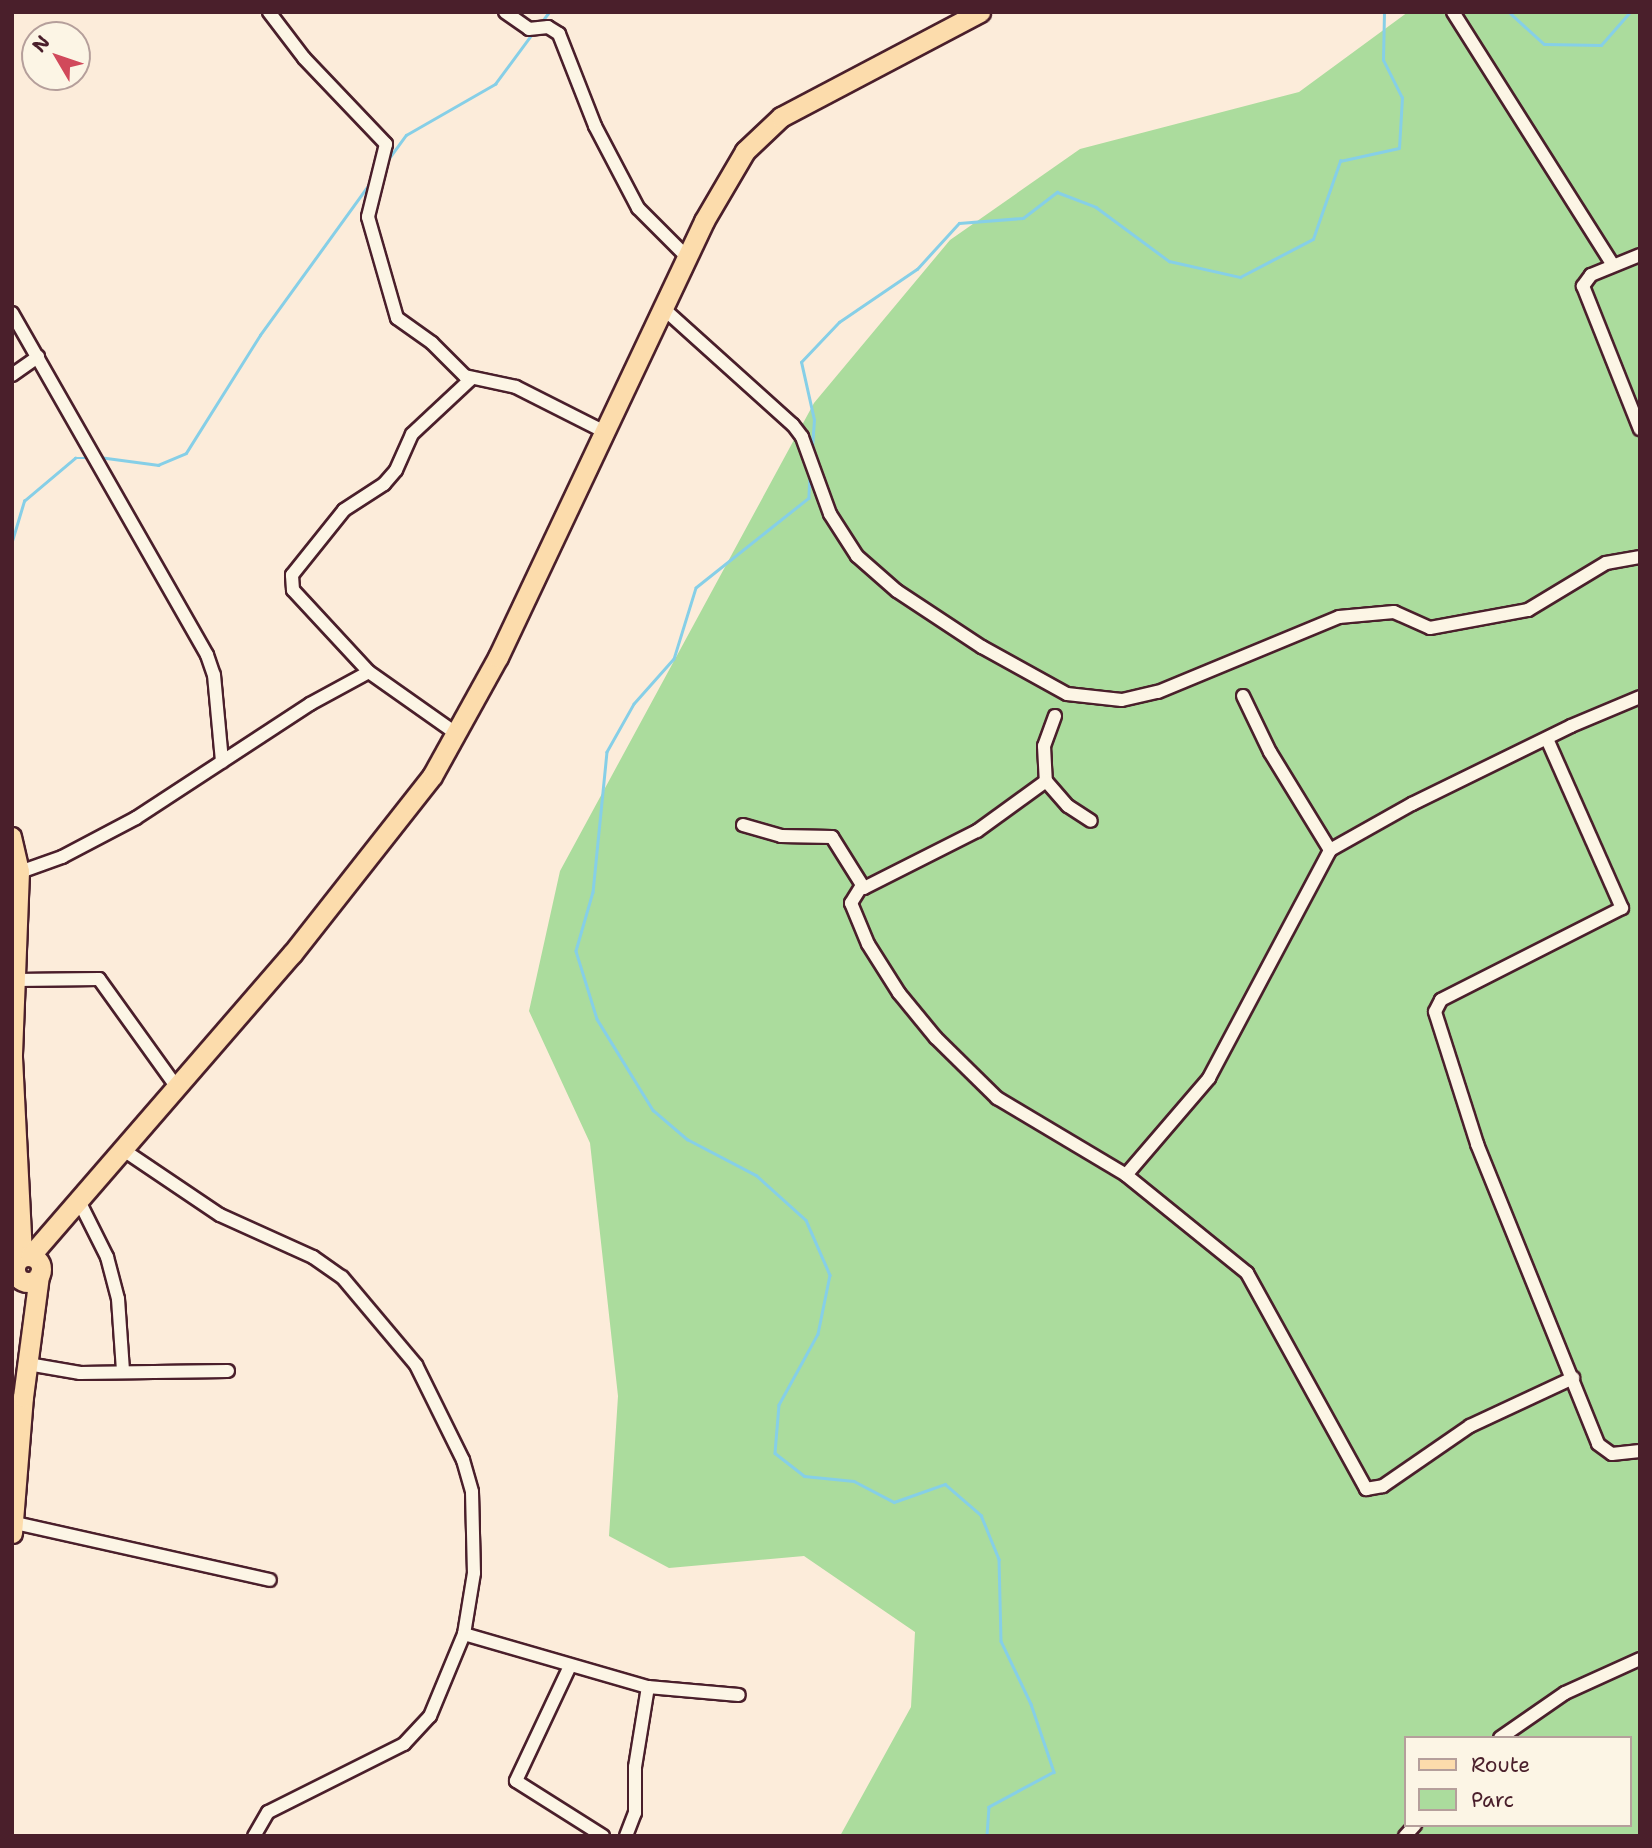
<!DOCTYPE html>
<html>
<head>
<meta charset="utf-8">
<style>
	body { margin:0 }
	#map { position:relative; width:1652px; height:1848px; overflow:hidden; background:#fcecda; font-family:"Shantell Sans",sans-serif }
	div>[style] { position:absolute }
	.green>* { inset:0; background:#abdc9d }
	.stream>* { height:2.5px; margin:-1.25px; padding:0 1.25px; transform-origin:1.25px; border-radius:1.25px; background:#86cfe7 }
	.roads { filter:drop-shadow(2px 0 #4a1f2b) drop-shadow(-2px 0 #4a1f2b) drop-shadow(0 2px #4a1f2b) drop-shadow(0 -2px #4a1f2b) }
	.minor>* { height:12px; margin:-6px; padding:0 6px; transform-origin:6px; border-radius:6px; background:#fcf5e5 }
	.primary>* { height:18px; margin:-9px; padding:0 9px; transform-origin:9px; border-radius:9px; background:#fcdcac }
	.trunk>* { height:19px; margin:-9.5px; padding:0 9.5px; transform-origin:9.5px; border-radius:9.5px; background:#fcdcac }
	.trunk>.ring { margin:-9.5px; padding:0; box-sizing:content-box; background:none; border:19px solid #fcdcac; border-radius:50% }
	span { translate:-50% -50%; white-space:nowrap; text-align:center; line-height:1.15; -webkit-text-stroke:6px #fcf5e5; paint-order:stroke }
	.frame { position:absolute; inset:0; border:14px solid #4a1f2b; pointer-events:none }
	.legend { position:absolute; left:1404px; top:1736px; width:228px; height:91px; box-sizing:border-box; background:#fcf5e5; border:2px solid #b59f9b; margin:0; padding:9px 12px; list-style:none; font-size:21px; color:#4a1f2b }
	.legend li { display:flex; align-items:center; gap:14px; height:35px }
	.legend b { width:35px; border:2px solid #b59f9b }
	.north { position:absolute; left:21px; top:21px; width:70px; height:70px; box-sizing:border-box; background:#fcf5e5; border:2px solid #b59f9b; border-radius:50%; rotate:309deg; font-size:19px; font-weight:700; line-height:28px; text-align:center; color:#4a1f2b }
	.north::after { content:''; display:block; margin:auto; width:24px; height:32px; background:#d1495b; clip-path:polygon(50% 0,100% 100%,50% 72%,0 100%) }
</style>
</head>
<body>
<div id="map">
	<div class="green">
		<i style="clip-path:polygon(evenodd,1408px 12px,1640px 12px,1640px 1836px,840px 1836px,911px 1707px,915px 1632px,804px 1556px,669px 1568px,609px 1536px,618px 1396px,590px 1143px,529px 1011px,560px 871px,814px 403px,950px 240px,1080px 149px,1299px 92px,1408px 12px,1405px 1738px,1629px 1738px,1629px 1825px,1405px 1825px,1405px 1738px)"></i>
	</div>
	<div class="stream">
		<i style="left:1509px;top:12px;width:47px;rotate:42.4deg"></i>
		<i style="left:1544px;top:44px;width:57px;rotate:1deg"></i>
		<i style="left:1601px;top:45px;width:44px;rotate:-48.7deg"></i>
		<i style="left:540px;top:24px;width:15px;rotate:-53deg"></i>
		<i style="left:387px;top:161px;width:32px;rotate:-54deg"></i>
		<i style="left:406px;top:135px;width:103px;rotate:-29.8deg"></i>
		<i style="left:495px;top:84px;width:62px;rotate:-53.5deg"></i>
		<i style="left:812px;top:448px;width:28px;rotate:-86deg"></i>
		<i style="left:814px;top:420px;width:59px;rotate:-102.6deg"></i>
		<i style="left:801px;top:362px;width:55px;rotate:-46.5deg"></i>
		<i style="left:839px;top:322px;width:94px;rotate:-34.2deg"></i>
		<i style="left:917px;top:269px;width:62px;rotate:-47.6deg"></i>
		<i style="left:959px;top:223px;width:64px;rotate:-4.5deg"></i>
		<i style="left:1023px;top:218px;width:43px;rotate:-37.4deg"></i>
		<i style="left:1057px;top:192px;width:42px;rotate:21deg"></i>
		<i style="left:1096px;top:207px;width:91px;rotate:36.5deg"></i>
		<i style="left:1169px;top:261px;width:73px;rotate:12.7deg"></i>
		<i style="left:1240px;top:277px;width:82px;rotate:-27.5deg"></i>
		<i style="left:1313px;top:239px;width:83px;rotate:-70.9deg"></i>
		<i style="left:1340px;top:161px;width:60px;rotate:-12.4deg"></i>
		<i style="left:1399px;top:148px;width:50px;rotate:-86.6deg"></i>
		<i style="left:1402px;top:98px;width:42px;rotate:-116.6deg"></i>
		<i style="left:1383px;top:60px;width:48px;rotate:-88.8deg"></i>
		<i style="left:99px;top:457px;width:60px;rotate:7.7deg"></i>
		<i style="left:158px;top:465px;width:30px;rotate:-23deg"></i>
		<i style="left:186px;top:453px;width:139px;rotate:-57.9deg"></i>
		<i style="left:260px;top:335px;width:188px;rotate:-54.1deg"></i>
		<i style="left:810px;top:476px;width:22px;rotate:93deg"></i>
		<i style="left:809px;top:498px;width:144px;rotate:141.5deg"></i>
		<i style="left:696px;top:588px;width:74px;rotate:107.2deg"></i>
		<i style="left:674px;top:659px;width:60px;rotate:131.6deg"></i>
		<i style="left:634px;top:704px;width:55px;rotate:119.4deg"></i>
		<i style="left:607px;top:752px;width:141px;rotate:95.7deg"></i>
		<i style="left:593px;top:892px;width:61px;rotate:106.1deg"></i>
		<i style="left:576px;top:951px;width:71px;rotate:72.8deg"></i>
		<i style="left:597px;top:1019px;width:107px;rotate:58.4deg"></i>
		<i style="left:653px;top:1110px;width:45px;rotate:40.5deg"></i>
		<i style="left:687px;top:1139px;width:78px;rotate:27.6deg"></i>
		<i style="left:756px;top:1175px;width:67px;rotate:42deg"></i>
		<i style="left:806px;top:1220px;width:60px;rotate:66.4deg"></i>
		<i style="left:830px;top:1275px;width:60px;rotate:101.5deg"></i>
		<i style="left:818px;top:1334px;width:81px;rotate:118.8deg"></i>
		<i style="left:779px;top:1405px;width:48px;rotate:94.8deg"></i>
		<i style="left:775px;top:1453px;width:37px;rotate:38deg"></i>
		<i style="left:804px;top:1476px;width:50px;rotate:5.7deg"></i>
		<i style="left:854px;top:1481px;width:45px;rotate:27.7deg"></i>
		<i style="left:894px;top:1502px;width:54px;rotate:-19.4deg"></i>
		<i style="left:945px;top:1484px;width:48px;rotate:40.7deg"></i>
		<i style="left:981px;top:1515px;width:48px;rotate:67.8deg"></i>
		<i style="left:999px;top:1559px;width:82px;rotate:88.6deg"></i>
		<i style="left:1001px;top:1641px;width:70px;rotate:64.5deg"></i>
		<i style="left:1031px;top:1704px;width:72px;rotate:71.3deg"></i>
		<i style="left:1054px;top:1772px;width:74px;rotate:151.7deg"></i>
		<i style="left:989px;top:1807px;width:29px;rotate:94deg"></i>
		<i style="left:12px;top:541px;width:42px;rotate:-73.3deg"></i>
		<i style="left:24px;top:501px;width:67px;rotate:-40.1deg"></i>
		<i style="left:75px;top:458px;width:14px"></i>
	</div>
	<div class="roads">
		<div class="minor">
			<i style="left:269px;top:12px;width:58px;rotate:52.7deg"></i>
			<i style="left:304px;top:58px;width:119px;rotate:46.4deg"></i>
			<i style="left:386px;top:144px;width:75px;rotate:103.9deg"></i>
			<i style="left:368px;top:217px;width:105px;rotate:74deg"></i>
			<i style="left:397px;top:318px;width:43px;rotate:35.5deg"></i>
			<i style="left:432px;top:343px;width:47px;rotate:45deg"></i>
			<i style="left:465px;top:376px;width:52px;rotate:12.2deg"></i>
			<i style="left:516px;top:387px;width:100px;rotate:26.8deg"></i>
			<i style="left:505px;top:12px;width:29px;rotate:35deg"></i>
			<i style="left:529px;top:29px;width:19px;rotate:-6deg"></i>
			<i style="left:548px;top:27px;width:13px;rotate:32deg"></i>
			<i style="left:559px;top:34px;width:99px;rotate:68.6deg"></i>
			<i style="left:595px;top:126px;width:93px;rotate:62.3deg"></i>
			<i style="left:638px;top:208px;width:71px;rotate:45deg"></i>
			<i style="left:1453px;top:12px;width:299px;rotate:57.7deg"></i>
			<i style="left:1640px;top:255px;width:53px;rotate:157.8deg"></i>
			<i style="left:1591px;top:275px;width:14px;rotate:126deg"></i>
			<i style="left:1583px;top:286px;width:154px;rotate:68.3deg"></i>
			<i style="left:664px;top:309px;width:173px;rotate:42deg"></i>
			<i style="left:793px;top:425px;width:15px;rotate:53deg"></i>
			<i style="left:802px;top:437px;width:82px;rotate:70deg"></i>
			<i style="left:830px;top:514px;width:50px;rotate:57.3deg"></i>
			<i style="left:857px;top:556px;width:53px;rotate:41.2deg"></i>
			<i style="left:897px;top:591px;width:102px;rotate:33.4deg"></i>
			<i style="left:982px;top:647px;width:97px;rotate:28.9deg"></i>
			<i style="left:1067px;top:694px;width:55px;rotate:6.2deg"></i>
			<i style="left:1122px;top:700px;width:37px;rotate:-13deg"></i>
			<i style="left:1158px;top:692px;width:196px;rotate:-22.5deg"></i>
			<i style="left:1339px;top:617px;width:55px;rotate:-5.2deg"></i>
			<i style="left:1394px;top:612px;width:39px;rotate:24deg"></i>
			<i style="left:1430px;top:628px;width:100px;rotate:-10.4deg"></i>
			<i style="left:1528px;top:610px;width:91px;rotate:-31.1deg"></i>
			<i style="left:1606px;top:563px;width:35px;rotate:-10deg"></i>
			<i style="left:12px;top:313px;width:394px;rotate:60.3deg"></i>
			<i style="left:207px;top:655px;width:21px;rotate:71deg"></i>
			<i style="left:214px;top:675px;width:87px;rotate:84.7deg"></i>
			<i style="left:12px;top:375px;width:32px;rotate:-35deg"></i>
			<i style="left:369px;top:672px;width:112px;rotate:-132.8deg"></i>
			<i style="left:293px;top:590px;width:15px;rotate:-94deg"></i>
			<i style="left:292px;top:575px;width:83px;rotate:-51.3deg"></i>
			<i style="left:344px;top:510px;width:48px;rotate:-33deg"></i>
			<i style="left:384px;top:484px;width:18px;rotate:-49deg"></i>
			<i style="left:396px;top:470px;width:39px;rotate:-66deg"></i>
			<i style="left:412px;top:434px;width:81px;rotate:-43deg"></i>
			<i style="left:1243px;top:696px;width:62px;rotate:64.3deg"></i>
			<i style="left:1270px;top:752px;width:115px;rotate:58.5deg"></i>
			<i style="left:1055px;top:716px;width:32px;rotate:110deg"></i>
			<i style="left:1044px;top:746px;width:35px;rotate:87deg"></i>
			<i style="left:1046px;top:781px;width:33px;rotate:49deg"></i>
			<i style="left:1068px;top:806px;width:27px;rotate:33deg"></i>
			<i style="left:1547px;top:739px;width:185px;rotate:66.1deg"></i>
			<i style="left:1622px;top:908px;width:203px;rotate:153.1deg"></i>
			<i style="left:1441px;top:1000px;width:13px;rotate:117deg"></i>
			<i style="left:1435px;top:1012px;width:139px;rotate:72.3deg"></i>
			<i style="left:1477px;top:1144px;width:323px;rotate:68deg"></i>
			<i style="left:1598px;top:1444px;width:17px;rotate:36deg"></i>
			<i style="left:1612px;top:1454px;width:28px;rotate:-6deg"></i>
			<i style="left:743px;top:825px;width:40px;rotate:16deg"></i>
			<i style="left:781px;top:836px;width:51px;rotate:1.1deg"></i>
			<i style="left:832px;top:837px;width:60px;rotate:57.9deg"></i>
			<i style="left:864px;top:888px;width:127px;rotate:-26.8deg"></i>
			<i style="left:977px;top:831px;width:85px;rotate:-35.9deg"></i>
			<i style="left:20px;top:872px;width:45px;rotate:-19.7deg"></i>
			<i style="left:62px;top:857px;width:84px;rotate:-27.8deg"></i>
			<i style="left:136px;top:818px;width:208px;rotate:-33.2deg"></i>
			<i style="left:310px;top:704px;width:67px;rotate:-28.5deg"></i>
			<i style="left:369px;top:672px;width:108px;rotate:35.2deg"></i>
			<i style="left:861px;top:887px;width:19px;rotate:122deg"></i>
			<i style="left:851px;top:903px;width:44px;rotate:67.5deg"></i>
			<i style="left:868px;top:944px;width:58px;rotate:57.7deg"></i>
			<i style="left:899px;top:993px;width:58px;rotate:50.6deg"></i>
			<i style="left:936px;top:1038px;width:86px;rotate:44.5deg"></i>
			<i style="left:997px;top:1098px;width:150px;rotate:30.8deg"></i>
			<i style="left:1126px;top:1175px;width:156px;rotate:39deg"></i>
			<i style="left:1247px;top:1273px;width:247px;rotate:61.1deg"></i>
			<i style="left:1366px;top:1489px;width:17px;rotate:-10deg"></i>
			<i style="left:1383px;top:1486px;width:106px;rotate:-34.6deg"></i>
			<i style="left:1470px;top:1426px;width:114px;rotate:-25deg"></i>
			<i style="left:16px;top:980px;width:83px;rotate:-0.7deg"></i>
			<i style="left:99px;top:979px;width:132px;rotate:54.3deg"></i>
			<i style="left:122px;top:1149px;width:118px;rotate:34deg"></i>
			<i style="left:220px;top:1215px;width:102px;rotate:24.3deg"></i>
			<i style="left:313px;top:1257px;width:35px;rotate:35deg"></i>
			<i style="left:342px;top:1277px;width:115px;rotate:49.9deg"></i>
			<i style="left:416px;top:1365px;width:106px;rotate:63.7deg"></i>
			<i style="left:463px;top:1460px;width:33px;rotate:74deg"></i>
			<i style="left:472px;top:1492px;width:81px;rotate:88.6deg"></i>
			<i style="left:474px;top:1573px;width:62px;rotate:99.3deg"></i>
			<i style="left:464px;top:1634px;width:89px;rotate:112.5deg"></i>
			<i style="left:430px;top:1716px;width:38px;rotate:133deg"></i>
			<i style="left:404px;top:1744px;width:152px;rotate:153.4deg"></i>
			<i style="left:268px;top:1812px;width:28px;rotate:120deg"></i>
			<i style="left:1126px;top:1175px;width:128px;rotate:-49.4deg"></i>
			<i style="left:1209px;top:1078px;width:258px;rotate:-62deg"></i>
			<i style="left:1330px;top:850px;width:94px;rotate:-29.3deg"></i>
			<i style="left:1412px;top:804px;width:177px;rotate:-26.1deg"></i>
			<i style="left:1571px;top:726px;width:75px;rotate:-22.8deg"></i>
			<i style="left:79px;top:1201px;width:63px;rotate:63.4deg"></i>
			<i style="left:107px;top:1257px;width:43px;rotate:75.3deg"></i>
			<i style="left:118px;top:1299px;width:72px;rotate:86deg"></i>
			<i style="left:28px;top:1364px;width:53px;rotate:9.8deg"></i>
			<i style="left:80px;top:1373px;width:148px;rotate:-0.8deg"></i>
			<i style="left:15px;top:1523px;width:261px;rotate:12.6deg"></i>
			<i style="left:464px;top:1634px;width:191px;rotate:16.1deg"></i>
			<i style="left:648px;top:1687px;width:91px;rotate:5deg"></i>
			<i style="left:570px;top:1666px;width:127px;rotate:115.2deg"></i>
			<i style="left:516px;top:1781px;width:103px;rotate:32.3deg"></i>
			<i style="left:1500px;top:1738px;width:79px;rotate:-34.7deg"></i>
			<i style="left:1565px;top:1693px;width:82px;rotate:-24.4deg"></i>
			<i style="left:626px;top:1836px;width:25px;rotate:-69deg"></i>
			<i style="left:635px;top:1813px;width:46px;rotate:-90deg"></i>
			<i style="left:635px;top:1767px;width:81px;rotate:-80.8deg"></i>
			<i style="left:1405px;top:1836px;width:15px;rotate:-48deg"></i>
		</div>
		<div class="primary">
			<i style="left:12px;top:837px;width:36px;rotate:77deg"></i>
			<i style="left:20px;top:872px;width:186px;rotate:92.2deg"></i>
			<i style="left:13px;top:1058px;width:199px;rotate:87.1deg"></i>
			<i style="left:12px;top:1272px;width:3px"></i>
		</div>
		<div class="trunk">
			<i class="ring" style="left:15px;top:1256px;width:7px;height:7px"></i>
			<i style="left:30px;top:1256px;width:400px;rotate:-49.1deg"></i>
			<i style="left:292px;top:954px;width:226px;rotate:-51.8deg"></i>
			<i style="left:432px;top:776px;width:136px;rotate:-61deg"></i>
			<i style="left:498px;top:657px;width:482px;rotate:-64.7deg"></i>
			<i style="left:704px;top:221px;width:81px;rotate:-59.6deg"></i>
			<i style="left:745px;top:151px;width:50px;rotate:-43.4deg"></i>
			<i style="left:781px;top:117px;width:225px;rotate:-27.8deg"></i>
			<i style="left:12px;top:1533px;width:136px;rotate:-85.4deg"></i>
			<i style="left:23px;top:1397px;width:123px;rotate:-82.5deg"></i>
		</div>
	</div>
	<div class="frame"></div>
	<ul class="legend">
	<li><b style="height:9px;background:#fcdcac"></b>Route</li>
	<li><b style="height:19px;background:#abdc9d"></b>Parc</li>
	</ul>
	<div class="north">N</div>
</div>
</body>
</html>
